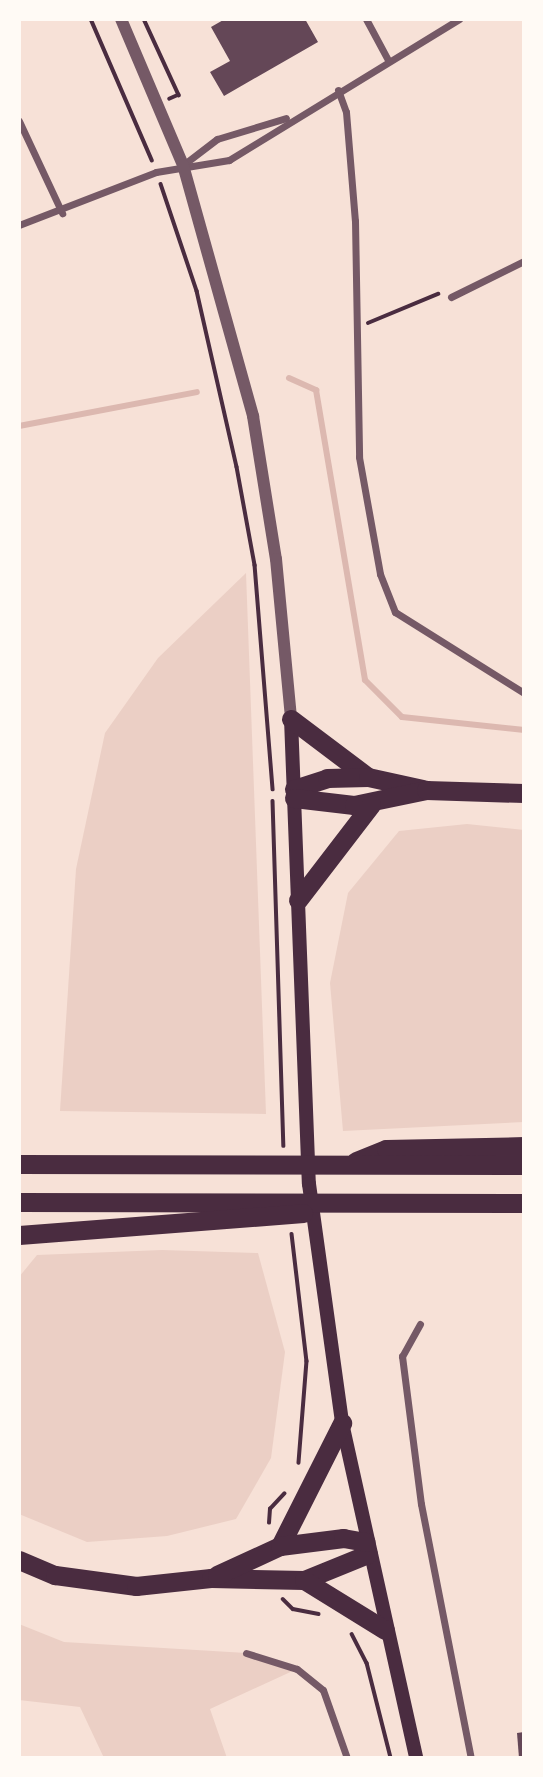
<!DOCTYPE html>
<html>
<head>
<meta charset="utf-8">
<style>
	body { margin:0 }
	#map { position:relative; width:543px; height:1777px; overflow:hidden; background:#f7e1d7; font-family:Roboto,sans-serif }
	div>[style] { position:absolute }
	.green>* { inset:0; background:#ebcfc5 }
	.stream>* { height:6px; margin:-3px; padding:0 3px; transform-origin:3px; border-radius:3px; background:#dcb8b0 }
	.building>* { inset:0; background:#644757 }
	.path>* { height:3.5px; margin:-1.75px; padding:0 1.75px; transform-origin:1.75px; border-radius:1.75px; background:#4a2c40 }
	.minor>* { height:7px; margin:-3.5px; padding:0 3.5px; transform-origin:3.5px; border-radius:3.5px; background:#755966 }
	.tertiary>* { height:12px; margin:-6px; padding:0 6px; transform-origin:6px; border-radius:6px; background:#755966 }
	.secondary>* { height:14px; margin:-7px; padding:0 7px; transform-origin:7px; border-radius:7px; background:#4a2c40 }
	.motorway>* { height:19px; margin:-9.5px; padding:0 9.5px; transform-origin:9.5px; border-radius:9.5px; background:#4a2c40 }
	span { translate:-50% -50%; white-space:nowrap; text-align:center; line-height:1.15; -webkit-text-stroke:7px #fffaf5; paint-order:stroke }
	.frame { position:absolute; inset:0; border:21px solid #fffaf5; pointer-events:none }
</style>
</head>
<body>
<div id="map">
	<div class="green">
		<i style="clip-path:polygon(246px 573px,266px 1114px,60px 1111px,76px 869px,105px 733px,158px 658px)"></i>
		<i style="clip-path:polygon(467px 824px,524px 830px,524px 1122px,343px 1131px,330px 983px,348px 893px,399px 831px)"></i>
		<i style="clip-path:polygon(162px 1250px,258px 1253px,285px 1352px,271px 1458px,236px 1519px,167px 1536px,87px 1542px,19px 1514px,19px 1277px,37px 1255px)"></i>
		<i style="clip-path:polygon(19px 1624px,64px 1642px,246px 1653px,297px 1669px,210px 1709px,227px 1758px,104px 1758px,80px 1707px,19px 1700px)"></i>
	</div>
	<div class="stream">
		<i style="left:289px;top:378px;width:30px;rotate:24deg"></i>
		<i style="left:316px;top:390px;width:294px;rotate:80.4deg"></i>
		<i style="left:365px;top:680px;width:52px;rotate:45deg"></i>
		<i style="left:402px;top:717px;width:123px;rotate:6.1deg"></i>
		<i style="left:19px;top:426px;width:181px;rotate:-10.8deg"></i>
	</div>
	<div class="building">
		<i style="clip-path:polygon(225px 19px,305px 19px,318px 42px,224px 96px,210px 72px,230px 61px,211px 27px)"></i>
		<i style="clip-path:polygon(524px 1732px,524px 1758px,519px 1758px,517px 1733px)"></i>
	</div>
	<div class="path">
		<i style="left:91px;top:19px;width:154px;rotate:66.6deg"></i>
		<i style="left:144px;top:19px;width:84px;rotate:65.3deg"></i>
		<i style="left:179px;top:95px;width:10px;rotate:156deg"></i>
		<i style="left:161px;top:184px;width:113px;rotate:71.4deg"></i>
		<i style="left:197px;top:291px;width:180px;rotate:77.2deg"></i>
		<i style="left:237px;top:467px;width:100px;rotate:79.6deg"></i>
		<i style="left:255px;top:565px;width:225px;rotate:85.4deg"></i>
		<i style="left:368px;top:323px;width:76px;rotate:-22.5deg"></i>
		<i style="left:273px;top:801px;width:345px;rotate:88.2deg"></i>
		<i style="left:292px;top:1234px;width:128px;rotate:83.3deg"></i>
		<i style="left:307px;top:1361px;width:102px;rotate:94.5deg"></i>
		<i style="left:269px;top:1523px;width:14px;rotate:-86deg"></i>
		<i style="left:270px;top:1509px;width:21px;rotate:-47deg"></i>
		<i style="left:283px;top:1599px;width:14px;rotate:45deg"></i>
		<i style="left:293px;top:1609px;width:26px;rotate:11deg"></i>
		<i style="left:352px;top:1634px;width:33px;rotate:63deg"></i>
		<i style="left:367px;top:1663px;width:98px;rotate:75.8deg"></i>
	</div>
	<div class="minor">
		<i style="left:366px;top:19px;width:47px;rotate:61.8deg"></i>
		<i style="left:338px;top:90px;width:23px;rotate:70deg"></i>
		<i style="left:346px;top:112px;width:109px;rotate:85.3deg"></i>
		<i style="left:355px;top:221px;width:236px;rotate:89deg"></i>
		<i style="left:359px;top:457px;width:119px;rotate:79.8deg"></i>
		<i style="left:380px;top:574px;width:41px;rotate:68.5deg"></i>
		<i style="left:395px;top:612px;width:152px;rotate:32.1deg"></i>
		<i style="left:19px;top:121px;width:102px;rotate:64.9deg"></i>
		<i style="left:183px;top:165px;width:43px;rotate:-37.4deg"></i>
		<i style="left:217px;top:139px;width:72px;rotate:-16.9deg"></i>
		<i style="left:19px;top:225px;width:147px;rotate:-21.1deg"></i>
		<i style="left:156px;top:172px;width:74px;rotate:-9.3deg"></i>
		<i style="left:229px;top:160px;width:270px;rotate:-31.5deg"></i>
		<i style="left:451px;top:297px;width:81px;rotate:-26.3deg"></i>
		<i style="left:420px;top:1324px;width:37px;rotate:119deg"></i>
		<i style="left:402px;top:1356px;width:149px;rotate:82.7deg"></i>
		<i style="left:421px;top:1504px;width:259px;rotate:78.9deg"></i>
		<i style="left:246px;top:1653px;width:53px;rotate:17.4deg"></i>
		<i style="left:297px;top:1669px;width:33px;rotate:39deg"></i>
		<i style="left:323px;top:1690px;width:72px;rotate:70.6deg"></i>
	</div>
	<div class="tertiary">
		<i style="left:121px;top:19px;width:159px;rotate:67deg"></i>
		<i style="left:183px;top:165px;width:261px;rotate:74.4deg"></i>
		<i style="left:253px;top:416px;width:145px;rotate:80.9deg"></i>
		<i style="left:276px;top:559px;width:161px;rotate:84.6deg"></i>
	</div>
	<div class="secondary">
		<i style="left:291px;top:719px;width:465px;rotate:87.8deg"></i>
		<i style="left:309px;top:1184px;width:241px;rotate:82.1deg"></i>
		<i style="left:342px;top:1423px;width:343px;rotate:77.5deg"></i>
	</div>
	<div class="motorway">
		<i style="left:291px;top:719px;width:96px;rotate:37deg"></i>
		<i style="left:294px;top:789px;width:35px;rotate:-18deg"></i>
		<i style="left:327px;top:778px;width:41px;rotate:-1.4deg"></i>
		<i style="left:368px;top:777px;width:56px;rotate:12.3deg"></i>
		<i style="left:294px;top:798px;width:60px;rotate:6.7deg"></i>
		<i style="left:354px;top:805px;width:74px;rotate:-11.8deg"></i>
		<i style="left:426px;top:790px;width:98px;rotate:1.8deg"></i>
		<i style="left:298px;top:900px;width:120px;rotate:-52.5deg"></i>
		<i style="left:356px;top:1161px;width:32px;rotate:-22deg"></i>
		<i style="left:386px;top:1149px;width:138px;rotate:-1.2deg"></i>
		<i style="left:19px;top:1164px;width:505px;rotate:0.11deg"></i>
		<i style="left:19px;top:1202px;width:505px;rotate:0.11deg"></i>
		<i style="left:19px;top:1235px;width:285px;rotate:-4.4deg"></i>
		<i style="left:280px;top:1546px;width:138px;rotate:-63.2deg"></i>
		<i style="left:19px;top:1560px;width:39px;rotate:23deg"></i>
		<i style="left:55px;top:1575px;width:82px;rotate:7.7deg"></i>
		<i style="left:136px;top:1586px;width:75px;rotate:-6.1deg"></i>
		<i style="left:211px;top:1578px;width:93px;rotate:1.2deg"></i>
		<i style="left:304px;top:1580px;width:69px;rotate:-22.1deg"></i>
		<i style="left:217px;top:1575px;width:69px;rotate:-24.7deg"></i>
		<i style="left:280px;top:1546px;width:64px;rotate:-7.2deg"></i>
		<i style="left:343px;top:1538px;width:23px;rotate:10deg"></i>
		<i style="left:304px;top:1580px;width:95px;rotate:31.7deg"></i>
	</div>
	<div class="frame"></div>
</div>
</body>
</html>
